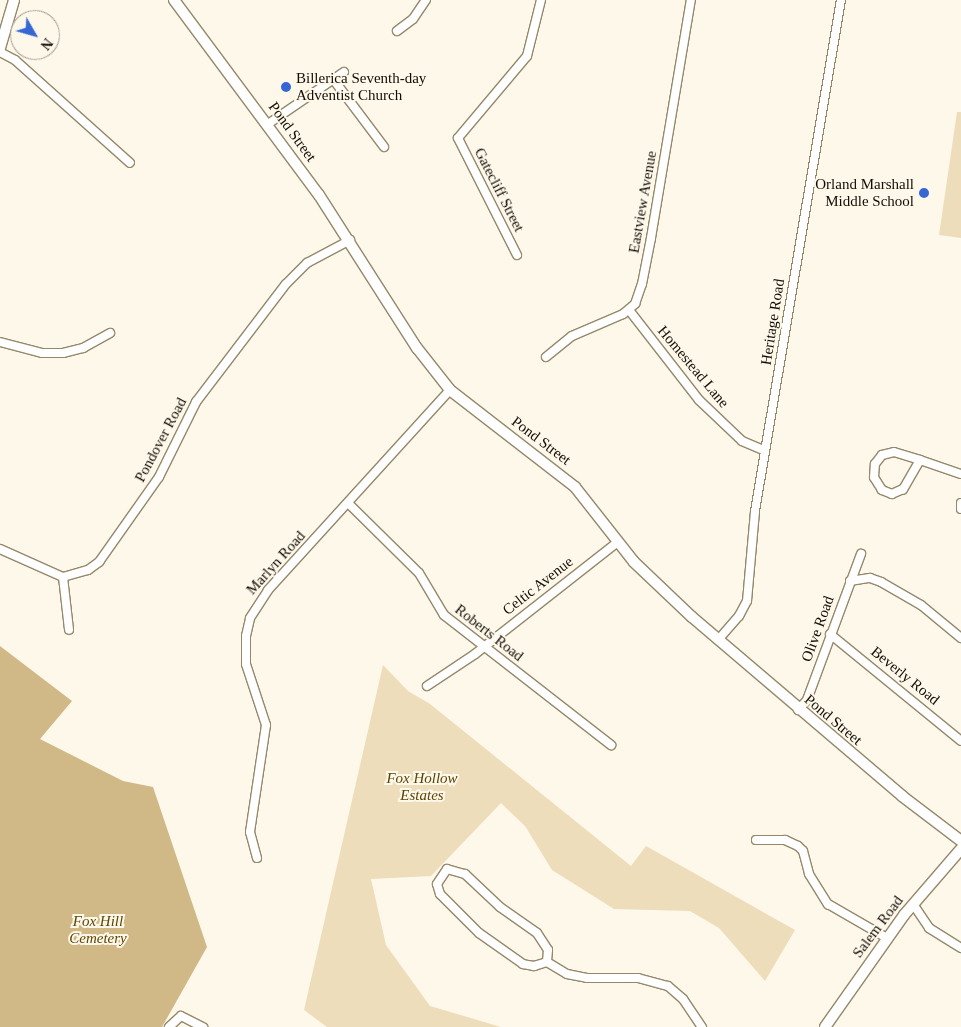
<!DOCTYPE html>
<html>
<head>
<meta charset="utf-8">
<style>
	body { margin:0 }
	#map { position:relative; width:961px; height:1027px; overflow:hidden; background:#fef8eb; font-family:"Times New Roman",serif }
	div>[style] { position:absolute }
	.green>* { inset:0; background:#edddba }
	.forest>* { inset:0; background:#d1b987 }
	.roads { filter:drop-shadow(1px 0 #95886a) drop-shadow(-1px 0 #95886a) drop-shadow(0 1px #95886a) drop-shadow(0 -1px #95886a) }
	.street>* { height:8px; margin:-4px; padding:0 4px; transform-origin:4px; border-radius:4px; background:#fff }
	.secondary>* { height:10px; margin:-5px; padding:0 5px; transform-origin:5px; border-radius:5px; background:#fff }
	.dots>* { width:14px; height:14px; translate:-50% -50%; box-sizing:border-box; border:2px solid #fef8eb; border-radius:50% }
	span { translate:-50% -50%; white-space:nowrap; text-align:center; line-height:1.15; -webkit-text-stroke:4px #fef8eb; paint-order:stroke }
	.poi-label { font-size:15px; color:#120d04 }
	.left { translate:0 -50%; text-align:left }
	.right { translate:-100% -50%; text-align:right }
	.street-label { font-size:15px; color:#120d04 }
	.park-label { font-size:15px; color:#5b4401; font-style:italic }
	.north { position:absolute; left:10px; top:10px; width:50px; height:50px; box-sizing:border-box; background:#fef8eb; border:1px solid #a09a8f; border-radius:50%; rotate:128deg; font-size:14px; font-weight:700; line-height:20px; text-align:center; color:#120d04 }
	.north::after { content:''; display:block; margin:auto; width:18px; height:22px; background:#3665d5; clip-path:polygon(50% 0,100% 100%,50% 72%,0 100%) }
</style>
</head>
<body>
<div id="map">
	<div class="green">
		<i style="clip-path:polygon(957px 112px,961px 112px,961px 238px,939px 235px)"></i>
		<i style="clip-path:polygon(383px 665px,408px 691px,430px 704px,631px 866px,646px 846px,795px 930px,765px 981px,719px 928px,690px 911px,614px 909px,552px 870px,525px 826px,501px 803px,431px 876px,371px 879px,386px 945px,430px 1006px,501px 1027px,327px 1027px,304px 1010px)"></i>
	</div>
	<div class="forest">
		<i style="clip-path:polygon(0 646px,72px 701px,40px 739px,123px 781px,153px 787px,207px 947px,162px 1027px,0 1027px)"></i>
	</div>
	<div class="roads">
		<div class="street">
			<i style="left:397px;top:31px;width:20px;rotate:-37deg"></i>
			<i style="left:413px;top:19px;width:23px;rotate:-56deg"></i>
			<i style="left:0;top:52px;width:17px;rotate:28deg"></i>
			<i style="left:15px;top:60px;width:154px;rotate:41.8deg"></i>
			<i style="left:333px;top:79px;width:85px;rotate:53.1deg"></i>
			<i style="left:268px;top:124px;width:92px;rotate:-34.4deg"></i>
			<i style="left:517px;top:255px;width:131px;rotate:-116.8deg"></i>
			<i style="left:458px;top:138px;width:107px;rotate:-49.9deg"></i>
			<i style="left:527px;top:56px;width:58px;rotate:-76deg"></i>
			<i style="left:629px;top:310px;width:114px;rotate:52.1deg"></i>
			<i style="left:699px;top:400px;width:59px;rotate:43.6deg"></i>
			<i style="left:742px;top:441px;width:25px;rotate:23deg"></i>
			<i style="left:0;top:342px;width:43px;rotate:14.7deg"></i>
			<i style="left:42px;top:353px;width:21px"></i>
			<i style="left:63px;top:353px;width:21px;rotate:-14deg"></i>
			<i style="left:83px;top:348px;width:31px;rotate:-29deg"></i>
			<i style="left:546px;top:357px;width:33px;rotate:-39deg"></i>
			<i style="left:572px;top:336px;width:56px;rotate:-23.3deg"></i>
			<i style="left:623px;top:314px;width:16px;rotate:-40deg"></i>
			<i style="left:635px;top:304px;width:21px;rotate:-71deg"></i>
			<i style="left:642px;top:284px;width:47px;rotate:-78.9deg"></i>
			<i style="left:651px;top:238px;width:241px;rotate:-80.5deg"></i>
			<i style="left:920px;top:460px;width:34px;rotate:120deg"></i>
			<i style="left:903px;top:489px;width:12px;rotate:156deg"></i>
			<i style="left:892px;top:494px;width:11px;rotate:-158deg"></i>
			<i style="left:882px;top:490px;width:15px;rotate:-122deg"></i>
			<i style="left:874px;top:477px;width:13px;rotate:-86deg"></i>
			<i style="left:875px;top:464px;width:11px;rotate:-52deg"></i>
			<i style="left:882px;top:455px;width:12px;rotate:-14deg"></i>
			<i style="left:894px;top:452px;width:27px;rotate:17deg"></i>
			<i style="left:920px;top:460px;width:43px;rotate:18.9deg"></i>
			<i style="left:961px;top:503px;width:6px;rotate:90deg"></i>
			<i style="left:349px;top:504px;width:98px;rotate:44.6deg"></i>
			<i style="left:419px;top:573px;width:49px;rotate:59.2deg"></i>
			<i style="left:444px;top:615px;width:212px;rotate:37.9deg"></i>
			<i style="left:0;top:549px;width:69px;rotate:24deg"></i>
			<i style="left:63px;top:577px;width:26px;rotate:-16deg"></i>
			<i style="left:88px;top:570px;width:14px;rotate:-36deg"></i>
			<i style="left:99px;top:562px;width:104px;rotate:-54.8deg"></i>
			<i style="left:159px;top:477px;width:84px;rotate:-63.7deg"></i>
			<i style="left:196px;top:402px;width:148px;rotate:-52.7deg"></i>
			<i style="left:286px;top:284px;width:30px;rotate:-45deg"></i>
			<i style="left:307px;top:263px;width:49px;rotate:-28.1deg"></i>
			<i style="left:63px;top:577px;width:53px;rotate:83.5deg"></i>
			<i style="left:850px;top:581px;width:20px;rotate:-9deg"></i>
			<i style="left:870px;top:578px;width:12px;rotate:20deg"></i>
			<i style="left:881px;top:582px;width:46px;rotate:29.9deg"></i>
			<i style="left:921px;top:605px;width:52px;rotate:39.5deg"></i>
			<i style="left:830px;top:634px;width:169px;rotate:39.2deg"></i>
			<i style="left:718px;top:640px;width:32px;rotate:-49deg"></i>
			<i style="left:739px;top:616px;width:17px;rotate:-62deg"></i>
			<i style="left:747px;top:601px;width:90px;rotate:-84.9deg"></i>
			<i style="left:755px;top:511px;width:518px;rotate:-80.45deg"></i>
			<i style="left:427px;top:686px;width:58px;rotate:-33.7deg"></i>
			<i style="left:475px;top:654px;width:182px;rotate:-38.1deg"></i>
			<i style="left:798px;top:710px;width:13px;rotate:-48deg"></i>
			<i style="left:807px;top:700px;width:156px;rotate:-69.7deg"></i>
			<i style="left:756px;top:840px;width:29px"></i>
			<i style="left:785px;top:840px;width:14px;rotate:25deg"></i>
			<i style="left:798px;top:846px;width:7px;rotate:45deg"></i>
			<i style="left:803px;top:851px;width:24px;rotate:75deg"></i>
			<i style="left:809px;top:874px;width:36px;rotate:58deg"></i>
			<i style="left:828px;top:904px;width:68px;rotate:30deg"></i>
			<i style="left:257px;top:858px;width:27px;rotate:-105deg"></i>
			<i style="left:250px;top:832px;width:108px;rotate:-81.5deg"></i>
			<i style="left:266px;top:725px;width:64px;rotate:-108.2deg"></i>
			<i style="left:246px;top:664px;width:28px;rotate:-90deg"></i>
			<i style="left:246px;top:636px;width:18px;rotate:-77deg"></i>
			<i style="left:250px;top:618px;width:33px;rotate:-57deg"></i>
			<i style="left:268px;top:590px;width:270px;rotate:-47.7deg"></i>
			<i style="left:447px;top:869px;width:19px;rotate:16deg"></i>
			<i style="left:465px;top:874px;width:48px;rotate:43.3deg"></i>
			<i style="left:500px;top:907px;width:45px;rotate:35.1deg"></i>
			<i style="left:537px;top:933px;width:20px;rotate:57deg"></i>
			<i style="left:548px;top:950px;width:12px;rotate:95deg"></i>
			<i style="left:547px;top:962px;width:14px;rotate:163deg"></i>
			<i style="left:534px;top:966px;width:11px;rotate:-170deg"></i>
			<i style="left:523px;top:964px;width:54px;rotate:-144.8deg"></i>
			<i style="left:479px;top:933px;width:55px;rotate:-135deg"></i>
			<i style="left:440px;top:894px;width:10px;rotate:-107deg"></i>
			<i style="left:437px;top:884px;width:18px;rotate:-56deg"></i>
			<i style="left:913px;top:904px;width:29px;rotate:56deg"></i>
			<i style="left:929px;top:928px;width:38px;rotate:32deg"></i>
			<i style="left:547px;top:962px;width:23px;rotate:31deg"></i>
			<i style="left:567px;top:974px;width:20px;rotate:11deg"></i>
			<i style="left:587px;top:978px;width:51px"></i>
			<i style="left:638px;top:978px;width:31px;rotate:15deg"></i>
			<i style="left:668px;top:986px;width:20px;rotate:41deg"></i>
			<i style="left:683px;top:999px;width:34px;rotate:56deg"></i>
			<i style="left:169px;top:1027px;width:16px;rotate:-43deg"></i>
			<i style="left:181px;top:1016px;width:25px;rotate:27deg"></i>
		</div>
		<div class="secondary">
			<i style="left:174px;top:0;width:243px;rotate:53.4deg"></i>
			<i style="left:319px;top:195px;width:182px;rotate:57.4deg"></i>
			<i style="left:417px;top:348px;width:53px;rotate:51.8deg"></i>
			<i style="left:450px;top:390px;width:158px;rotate:37.8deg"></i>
			<i style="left:575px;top:487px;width:95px;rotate:51.8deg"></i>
			<i style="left:634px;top:562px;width:80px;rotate:43.5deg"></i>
			<i style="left:692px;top:617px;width:276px;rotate:40.4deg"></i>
			<i style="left:902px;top:796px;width:74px;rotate:37.3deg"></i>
			<i style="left:0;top:48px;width:50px;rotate:-73.7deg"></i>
			<i style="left:825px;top:1027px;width:137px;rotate:-54.8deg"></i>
			<i style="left:904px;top:915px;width:87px;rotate:-49.2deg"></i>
		</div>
	</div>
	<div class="dots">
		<i style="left:286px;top:87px;background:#3665d5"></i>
		<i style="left:924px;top:193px;background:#3665d5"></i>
	</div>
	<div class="poi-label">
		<span class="left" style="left:296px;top:87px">Billerica Seventh-day<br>Adventist Church</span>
		<span class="right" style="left:914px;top:193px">Orland Marshall<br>Middle School</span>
	</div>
	<div class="street-label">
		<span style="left:292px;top:132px;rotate:54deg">Pond Street</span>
		<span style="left:499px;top:190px;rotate:63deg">Gatecliff Street</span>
		<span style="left:643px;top:202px;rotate:-80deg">Eastview Avenue</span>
		<span style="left:773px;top:322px;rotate:-81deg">Heritage Road</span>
		<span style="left:693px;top:367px;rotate:50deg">Homestead Lane</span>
		<span style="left:161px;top:440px;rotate:-62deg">Pondover Road</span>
		<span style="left:541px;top:441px;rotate:37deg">Pond Street</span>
		<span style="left:276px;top:563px;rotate:-48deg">Marlyn Road</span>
		<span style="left:538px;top:586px;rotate:-38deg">Celtic Avenue</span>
		<span style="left:818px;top:629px;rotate:-70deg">Olive Road</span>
		<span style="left:489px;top:633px;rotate:38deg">Roberts Road</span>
		<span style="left:905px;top:676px;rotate:39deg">Beverly Road</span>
		<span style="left:833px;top:720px;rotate:40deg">Pond Street</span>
		<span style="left:878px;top:927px;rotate:-53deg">Salem Road</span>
	</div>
	<div class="park-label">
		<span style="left:422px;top:787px">Fox Hollow<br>Estates</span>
		<span style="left:98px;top:930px">Fox Hill<br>Cemetery</span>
	</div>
	<div class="north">N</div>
</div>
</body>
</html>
